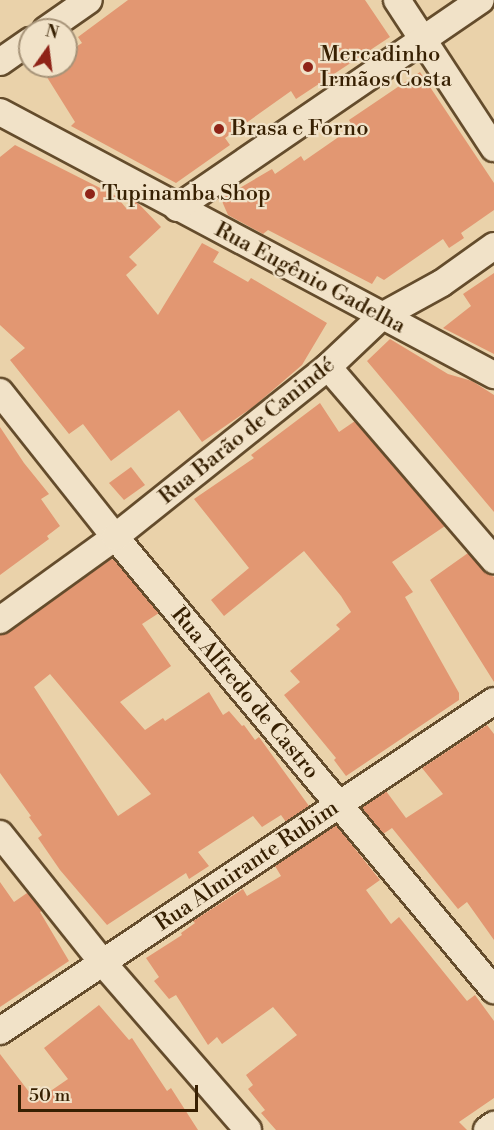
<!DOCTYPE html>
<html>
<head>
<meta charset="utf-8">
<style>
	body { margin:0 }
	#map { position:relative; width:494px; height:1130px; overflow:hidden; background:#ead2aa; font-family:"Libre Bodoni",serif }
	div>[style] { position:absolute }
	.building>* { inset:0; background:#e29772 }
	.roads { filter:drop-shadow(2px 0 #644c2c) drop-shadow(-2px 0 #644c2c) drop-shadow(0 2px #644c2c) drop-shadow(0 -2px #644c2c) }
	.minor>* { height:26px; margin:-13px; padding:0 13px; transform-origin:13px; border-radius:13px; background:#f1e2c8 }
	.dots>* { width:16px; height:16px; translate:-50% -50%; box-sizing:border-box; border:3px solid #f1e2c8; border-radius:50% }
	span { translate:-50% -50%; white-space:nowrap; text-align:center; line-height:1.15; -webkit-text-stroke:4.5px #f1e2c8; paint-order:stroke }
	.poi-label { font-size:22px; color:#372002 }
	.left { translate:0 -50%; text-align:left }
	.street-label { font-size:22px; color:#372002 }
	.north { position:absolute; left:18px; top:18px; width:60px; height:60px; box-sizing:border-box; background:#f1e2c8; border:2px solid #a79479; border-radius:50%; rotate:14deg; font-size:16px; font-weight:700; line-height:24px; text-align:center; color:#372002 }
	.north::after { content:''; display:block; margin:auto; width:21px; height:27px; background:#8f2418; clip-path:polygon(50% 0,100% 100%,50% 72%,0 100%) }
	.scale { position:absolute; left:18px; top:1085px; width:180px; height:27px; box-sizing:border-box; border:3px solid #372002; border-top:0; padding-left:8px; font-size:18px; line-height:21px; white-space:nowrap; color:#372002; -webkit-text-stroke:4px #f1e2c8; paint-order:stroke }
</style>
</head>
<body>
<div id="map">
	<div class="building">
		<i style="clip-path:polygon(128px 0,365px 0,390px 37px,296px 99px,291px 91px,225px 138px,230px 145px,176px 183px,71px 126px,75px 122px,40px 66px,66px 66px,66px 53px,82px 43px,78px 37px)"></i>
		<i style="clip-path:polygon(420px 72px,494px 183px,494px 210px,461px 233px,464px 238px,449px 248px,443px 239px,384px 280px,377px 276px,372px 284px,268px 230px,263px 234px,228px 215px,221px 199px,272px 169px,275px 174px,301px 156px,304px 161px,353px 127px,349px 120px)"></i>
		<i style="clip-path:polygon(15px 145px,116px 196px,126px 208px,136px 201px,161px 227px,129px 257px,137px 265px,126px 275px,158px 315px,202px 243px,219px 252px,213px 262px,248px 282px,251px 278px,327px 323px,302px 365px,253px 407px,202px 442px,179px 410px,111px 461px,83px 424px,69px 434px,10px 360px,25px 348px,0 325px,0 157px)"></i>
		<i style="clip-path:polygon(494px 273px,494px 354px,443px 328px,471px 306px,463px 294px)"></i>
		<i style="clip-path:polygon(390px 339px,448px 374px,472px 381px,494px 395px,494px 512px,367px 361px)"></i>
		<i style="clip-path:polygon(320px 403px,339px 432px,355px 421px,445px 526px,392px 562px,413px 592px,405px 597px,459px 693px,459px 700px,346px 776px,334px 760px,336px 758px,284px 695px,300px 682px,290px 671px,340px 629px,336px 625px,351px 612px,341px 596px,304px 551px,224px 616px,211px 600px,249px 568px,194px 499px,254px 458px,251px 455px)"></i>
		<i style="clip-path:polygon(0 427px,24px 463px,49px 494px,41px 499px,60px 526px,47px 536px,49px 539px,0 575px)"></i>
		<i style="clip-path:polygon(131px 467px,145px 485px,124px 500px,109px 483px)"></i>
		<i style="clip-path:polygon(468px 553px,483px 570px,494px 577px,494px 682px,430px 580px)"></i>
		<i style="clip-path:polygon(evenodd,110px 559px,115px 560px,159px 613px,142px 624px,171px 666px,120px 702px,145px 730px,163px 718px,165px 721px,209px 692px,223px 715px,229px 711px,242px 726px,244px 725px,255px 740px,259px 737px,309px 806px,286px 822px,281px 815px,262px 827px,253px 816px,198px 852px,209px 866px,189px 879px,186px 873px,107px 925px,60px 870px,38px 838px,42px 835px,29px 817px,31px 816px,0 773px,0 635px,9px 632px,110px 559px,50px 674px,151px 794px,118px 816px,34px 687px,50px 674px)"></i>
		<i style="clip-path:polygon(487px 725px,494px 734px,494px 940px,467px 902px,458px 909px,392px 828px,383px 834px,361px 808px,386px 791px,406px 818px,443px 794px,422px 768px)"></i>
		<i style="clip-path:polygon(336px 825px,380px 880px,366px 890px,391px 924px,399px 917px,467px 1001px,475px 995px,494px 1021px,494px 1098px,459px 1122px,467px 1130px,276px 1130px,261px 1113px,265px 1110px,248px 1089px,253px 1085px,246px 1075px,297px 1035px,273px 1007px,222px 1044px,217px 1037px,208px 1045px,176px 995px,169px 999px,154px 981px,159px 977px,146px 958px,182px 935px,181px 933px,195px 923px,193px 921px,243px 889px,247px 896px,281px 876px,275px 866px)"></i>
		<i style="clip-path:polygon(0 882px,14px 902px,27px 893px,32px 898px,42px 911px,40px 912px,69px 961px,0 1007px)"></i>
		<i style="clip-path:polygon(99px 1005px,129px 1040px,132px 1038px,167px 1091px,171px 1088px,198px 1130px,0 1130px,0 1054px,36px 1101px,68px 1079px,44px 1048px)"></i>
	</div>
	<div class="roads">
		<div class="minor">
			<i style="left:397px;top:0;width:177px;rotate:56.8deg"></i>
			<i style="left:46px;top:30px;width:52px;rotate:-34.9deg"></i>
			<i style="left:0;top:62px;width:37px;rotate:-35deg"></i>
			<i style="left:0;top:112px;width:560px;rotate:28.03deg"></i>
			<i style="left:177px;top:208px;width:368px;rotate:-34.4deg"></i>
			<i style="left:328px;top:367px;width:255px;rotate:49.3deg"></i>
			<i style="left:0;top:392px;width:185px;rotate:51.6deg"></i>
			<i style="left:115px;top:537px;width:591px;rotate:50.08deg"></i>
			<i style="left:0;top:620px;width:142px;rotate:-35.8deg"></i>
			<i style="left:115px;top:537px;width:273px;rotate:-38.6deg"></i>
			<i style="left:328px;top:367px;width:74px;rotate:-43.4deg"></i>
			<i style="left:382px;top:316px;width:68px;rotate:-28.8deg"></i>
			<i style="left:442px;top:283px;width:64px;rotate:-35.4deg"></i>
			<i style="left:0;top:834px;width:165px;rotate:51.4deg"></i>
			<i style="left:103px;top:963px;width:221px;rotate:49deg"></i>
			<i style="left:0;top:1031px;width:594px;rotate:-33.74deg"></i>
			<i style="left:487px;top:1130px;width:9px;rotate:-36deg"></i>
		</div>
	</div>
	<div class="dots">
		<i style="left:308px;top:67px;background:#8f2418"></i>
		<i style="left:219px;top:129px;background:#8f2418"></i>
		<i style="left:90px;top:194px;background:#8f2418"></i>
	</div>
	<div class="poi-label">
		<span class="left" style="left:320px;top:67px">Mercadinho<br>Irmãos Costa</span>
		<span class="left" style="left:231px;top:129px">Brasa e Forno</span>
		<span class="left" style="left:102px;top:194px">Tupinamba Shop</span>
	</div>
	<div class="street-label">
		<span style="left:310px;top:278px;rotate:28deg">Rua Eugênio Gadelha</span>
		<span style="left:247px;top:431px;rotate:-39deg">Rua Barão de Canindé</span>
		<span style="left:245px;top:693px;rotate:50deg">Rua Alfredo de Castro</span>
		<span style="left:247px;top:866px;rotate:-34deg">Rua Almirante Rubim</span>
	</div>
	<div class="north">N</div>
	<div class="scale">50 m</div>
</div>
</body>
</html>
